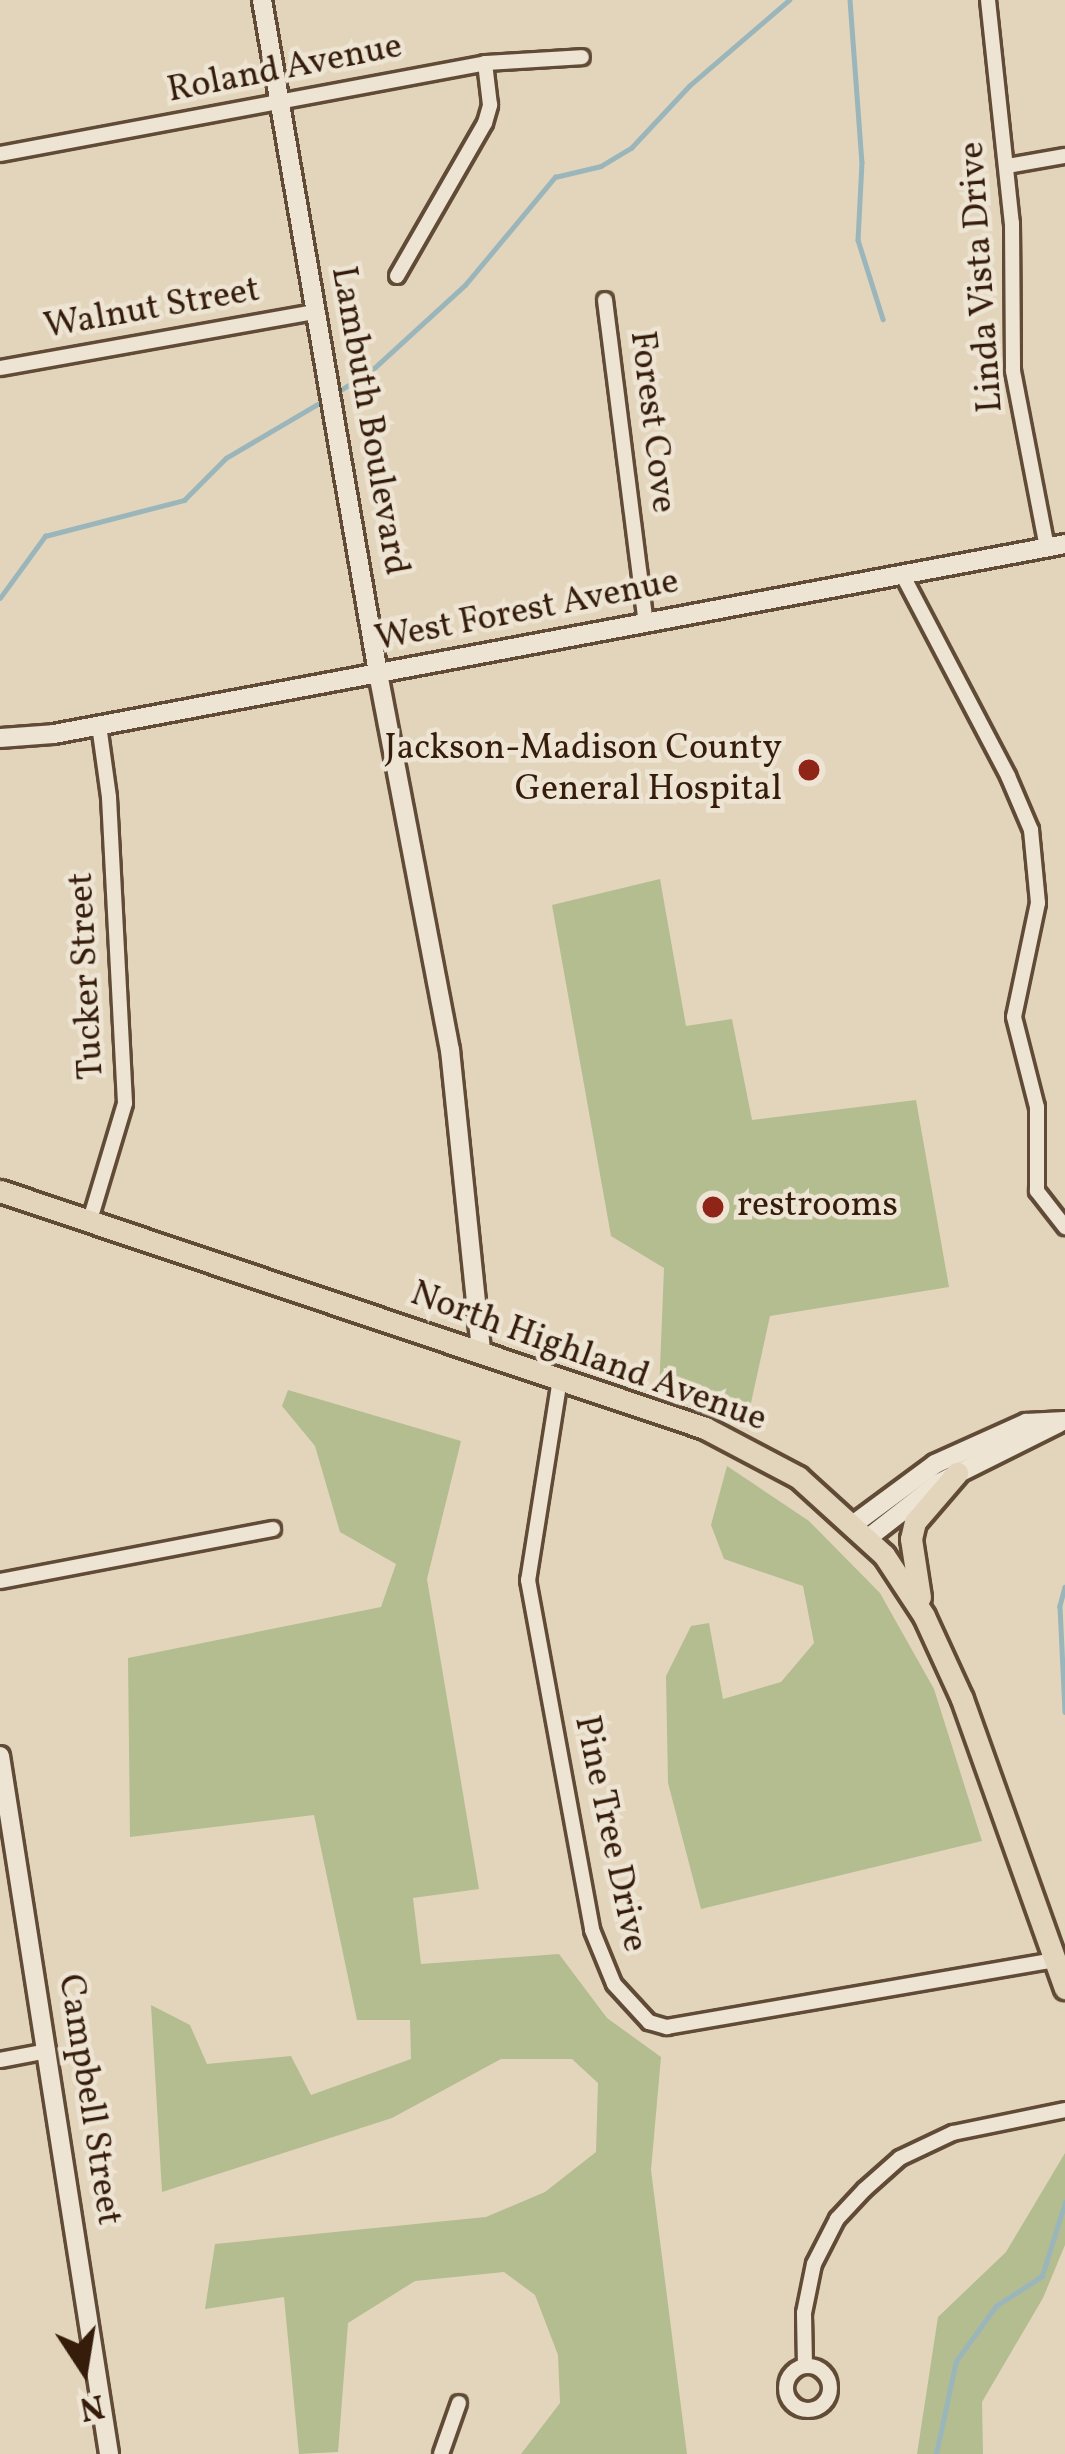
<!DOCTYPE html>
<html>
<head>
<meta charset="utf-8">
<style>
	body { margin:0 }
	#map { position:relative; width:1065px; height:2454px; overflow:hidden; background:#e3d5bb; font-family:Vollkorn,serif }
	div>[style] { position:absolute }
	.green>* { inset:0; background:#b4bd90 }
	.stream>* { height:4.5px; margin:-2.25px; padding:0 2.25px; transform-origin:2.25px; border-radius:2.25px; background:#9ab6bb }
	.roads { filter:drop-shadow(3px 0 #614b37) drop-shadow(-3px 0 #614b37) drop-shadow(0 3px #614b37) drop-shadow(0 -3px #614b37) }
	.street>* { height:14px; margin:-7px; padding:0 7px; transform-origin:7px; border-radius:7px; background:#ede4d3 }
	.street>.ring { margin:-7px; padding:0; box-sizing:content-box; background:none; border:14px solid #ede4d3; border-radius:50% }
	.secondary>* { height:18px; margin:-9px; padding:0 9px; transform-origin:9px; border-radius:9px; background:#ede4d3 }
	.primary>* { height:21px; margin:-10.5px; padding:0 10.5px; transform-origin:10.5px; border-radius:10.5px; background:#e3d5bb }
	.dots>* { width:33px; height:33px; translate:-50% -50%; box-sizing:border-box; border:6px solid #ede4d3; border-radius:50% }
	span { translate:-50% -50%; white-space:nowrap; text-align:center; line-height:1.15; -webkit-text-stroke:9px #ede4d3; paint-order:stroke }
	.street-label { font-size:36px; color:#361d0b }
	.poi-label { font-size:36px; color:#361d0b }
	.right { translate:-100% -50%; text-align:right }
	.left { translate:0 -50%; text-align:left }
	.north { position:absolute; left:24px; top:2310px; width:120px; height:120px; -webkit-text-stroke:9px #ede4d3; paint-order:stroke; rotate:168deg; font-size:33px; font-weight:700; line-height:48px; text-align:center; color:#361d0b }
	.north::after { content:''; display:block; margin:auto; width:42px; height:54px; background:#361d0b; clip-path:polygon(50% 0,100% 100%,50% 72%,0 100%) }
</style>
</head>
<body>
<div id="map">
	<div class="green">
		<i style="clip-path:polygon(660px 879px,686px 1026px,732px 1019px,752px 1120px,916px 1100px,949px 1287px,770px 1316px,749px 1412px,659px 1393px,664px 1268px,611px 1236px,552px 905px)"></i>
		<i style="clip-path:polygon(288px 1390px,461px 1441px,427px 1579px,479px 1889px,413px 1898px,421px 1964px,559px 1954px,607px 2018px,661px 2057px,651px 2170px,687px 2454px,521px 2454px,560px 2403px,558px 2355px,535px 2295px,504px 2272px,415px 2281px,348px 2323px,338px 2452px,299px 2454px,284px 2297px,205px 2309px,215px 2244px,486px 2217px,545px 2192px,596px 2152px,598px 2083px,572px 2059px,501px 2059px,392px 2118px,162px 2192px,151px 2005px,190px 2025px,207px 2064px,291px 2056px,311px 2095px,411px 2059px,410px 2020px,357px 2020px,314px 1815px,130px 1837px,128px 1658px,381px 1607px,396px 1564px,340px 1532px,315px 1446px,282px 1406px)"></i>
		<i style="clip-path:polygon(727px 1466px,809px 1521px,880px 1593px,934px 1689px,982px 1841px,701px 1909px,668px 1783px,666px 1676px,691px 1626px,709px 1623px,723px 1699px,781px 1682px,814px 1643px,803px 1586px,724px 1559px,711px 1525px)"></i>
		<i style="clip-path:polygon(1065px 2153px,1065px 2245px,1043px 2298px,982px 2402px,983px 2454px,917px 2454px,938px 2317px,1006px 2252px)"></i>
	</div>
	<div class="stream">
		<i style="left:850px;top:0;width:162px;rotate:85.8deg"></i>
		<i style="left:862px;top:162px;width:78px;rotate:92.9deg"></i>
		<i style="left:858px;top:240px;width:83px;rotate:72.4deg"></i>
		<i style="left:336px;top:393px;width:41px;rotate:-32.2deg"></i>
		<i style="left:371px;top:371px;width:127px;rotate:-42.5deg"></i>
		<i style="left:465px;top:285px;width:141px;rotate:-50.2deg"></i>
		<i style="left:555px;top:177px;width:47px;rotate:-13.4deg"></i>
		<i style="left:601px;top:166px;width:35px;rotate:-31deg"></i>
		<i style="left:631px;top:148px;width:85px;rotate:-46.9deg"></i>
		<i style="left:689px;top:86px;width:132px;rotate:-40.7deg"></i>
		<i style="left:0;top:598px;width:77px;rotate:-54deg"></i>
		<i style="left:45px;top:536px;width:144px;rotate:-14.5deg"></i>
		<i style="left:184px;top:500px;width:59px;rotate:-45deg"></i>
		<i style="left:226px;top:458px;width:116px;rotate:-30.5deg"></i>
		<i style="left:1065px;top:1587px;width:20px;rotate:105deg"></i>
		<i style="left:1060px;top:1606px;width:106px;rotate:87.3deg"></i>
		<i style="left:936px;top:2454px;width:95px;rotate:-77.9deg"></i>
		<i style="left:956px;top:2361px;width:68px;rotate:-54deg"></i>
		<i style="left:996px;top:2306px;width:55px;rotate:-33.1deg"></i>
		<i style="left:1042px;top:2276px;width:77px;rotate:-72.7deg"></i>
	</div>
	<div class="roads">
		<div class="street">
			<i style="left:988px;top:0;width:224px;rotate:83.9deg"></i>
			<i style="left:1012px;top:223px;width:148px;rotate:89.6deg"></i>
			<i style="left:1013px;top:371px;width:180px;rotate:79.1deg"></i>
			<i style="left:0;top:154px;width:493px;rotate:-10.6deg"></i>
			<i style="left:485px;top:63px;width:97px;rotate:-3.5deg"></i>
			<i style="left:1008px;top:166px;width:58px;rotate:-10deg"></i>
			<i style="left:397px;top:276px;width:177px;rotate:-60.1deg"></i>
			<i style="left:485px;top:123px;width:19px;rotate:-74deg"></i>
			<i style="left:490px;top:105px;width:42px;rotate:-96.8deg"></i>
			<i style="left:605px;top:300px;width:326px;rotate:82.8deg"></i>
			<i style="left:0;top:368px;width:320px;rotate:-10.1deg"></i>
			<i style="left:902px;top:574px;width:228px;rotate:62.3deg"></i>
			<i style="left:1008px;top:776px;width:59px;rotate:66.9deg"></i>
			<i style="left:1031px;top:830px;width:73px;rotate:84.5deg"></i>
			<i style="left:1038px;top:903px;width:116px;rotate:101.9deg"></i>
			<i style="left:1014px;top:1017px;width:93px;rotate:75.7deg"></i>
			<i style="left:1037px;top:1107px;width:84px;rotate:90deg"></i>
			<i style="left:1037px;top:1191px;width:46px;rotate:52.1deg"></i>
			<i style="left:90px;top:1220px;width:122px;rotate:-73.3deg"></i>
			<i style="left:125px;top:1103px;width:306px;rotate:-93deg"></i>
			<i style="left:109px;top:797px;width:73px;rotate:-97.9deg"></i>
			<i style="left:560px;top:1379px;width:204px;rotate:99deg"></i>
			<i style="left:528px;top:1580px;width:356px;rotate:79.6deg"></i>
			<i style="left:592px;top:1930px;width:58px;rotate:67.8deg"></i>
			<i style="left:614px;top:1984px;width:52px;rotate:47.4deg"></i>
			<i style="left:649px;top:2022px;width:19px;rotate:16deg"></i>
			<i style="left:667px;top:2027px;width:394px;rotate:-9.8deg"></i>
			<i style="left:0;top:1581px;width:278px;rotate:-10.8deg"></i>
			<i style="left:0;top:2060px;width:49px;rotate:-10.6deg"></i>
			<i style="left:805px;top:2366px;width:53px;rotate:-91.1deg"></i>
			<i style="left:804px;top:2313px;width:50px;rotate:-78.5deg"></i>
			<i style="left:814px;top:2264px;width:51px;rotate:-62.9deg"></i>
			<i style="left:837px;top:2219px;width:40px;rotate:-47deg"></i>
			<i style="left:864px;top:2190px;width:48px;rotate:-41.6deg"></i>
			<i style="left:900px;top:2158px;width:59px;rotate:-25.3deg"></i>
			<i style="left:953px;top:2133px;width:114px;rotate:-11.6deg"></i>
			<i class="ring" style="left:786px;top:2366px;width:30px;height:30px"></i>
			<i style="left:441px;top:2454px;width:54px;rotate:-70.6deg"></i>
		</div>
		<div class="secondary">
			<i style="left:262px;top:0;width:683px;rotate:80.22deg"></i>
			<i style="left:378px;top:673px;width:384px;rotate:79.2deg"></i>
			<i style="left:450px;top:1050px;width:304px;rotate:84.1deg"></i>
			<i style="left:0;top:738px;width:54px;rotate:-4.2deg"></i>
			<i style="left:54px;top:734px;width:1029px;rotate:-10.64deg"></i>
			<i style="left:854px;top:1524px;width:101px;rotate:-36.5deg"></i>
			<i style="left:935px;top:1464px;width:100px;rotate:-24.3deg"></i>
			<i style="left:1026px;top:1423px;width:39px;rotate:-3deg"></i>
			<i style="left:868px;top:1538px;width:88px;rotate:-38deg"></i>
			<i style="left:937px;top:1484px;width:136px;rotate:-26.6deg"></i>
			<i style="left:0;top:1756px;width:706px;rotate:81.12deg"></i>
		</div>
		<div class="primary">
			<i style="left:0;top:1191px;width:744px;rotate:18.58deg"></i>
			<i style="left:705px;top:1428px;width:105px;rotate:27.8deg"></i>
			<i style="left:798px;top:1477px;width:116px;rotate:42.2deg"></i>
			<i style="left:884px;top:1555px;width:73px;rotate:56.7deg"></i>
			<i style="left:924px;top:1616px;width:91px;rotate:65.4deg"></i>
			<i style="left:962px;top:1699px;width:307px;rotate:70.4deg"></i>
			<i style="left:920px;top:1597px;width:59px;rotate:-98.8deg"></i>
			<i style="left:911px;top:1539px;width:17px;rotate:-77deg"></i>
			<i style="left:915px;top:1522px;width:65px;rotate:-49.4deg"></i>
		</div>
	</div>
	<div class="dots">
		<i style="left:809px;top:770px;background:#8f2418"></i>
		<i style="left:713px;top:1207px;background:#8f2418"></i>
	</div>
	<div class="street-label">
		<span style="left:285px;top:70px;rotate:-11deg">Roland Avenue</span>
		<span style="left:983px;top:277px;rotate:-94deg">Linda Vista Drive</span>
		<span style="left:152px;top:310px;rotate:-10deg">Walnut Street</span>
		<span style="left:368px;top:421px;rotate:80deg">Lambuth Boulevard</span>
		<span style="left:651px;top:422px;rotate:83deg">Forest Cove</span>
		<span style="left:527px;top:612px;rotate:-11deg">West Forest Avenue</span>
		<span style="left:88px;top:976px;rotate:-93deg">Tucker Street</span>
		<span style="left:588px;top:1358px;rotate:20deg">North Highland Avenue</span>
		<span style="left:609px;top:1834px;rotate:78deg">Pine Tree Drive</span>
		<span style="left:88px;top:2100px;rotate:81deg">Campbell Street</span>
	</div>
	<div class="poi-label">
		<span class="right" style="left:782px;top:770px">Jackson-Madison County<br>General Hospital</span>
		<span class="left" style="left:737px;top:1207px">restrooms</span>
	</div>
	<div class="north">N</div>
</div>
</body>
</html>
